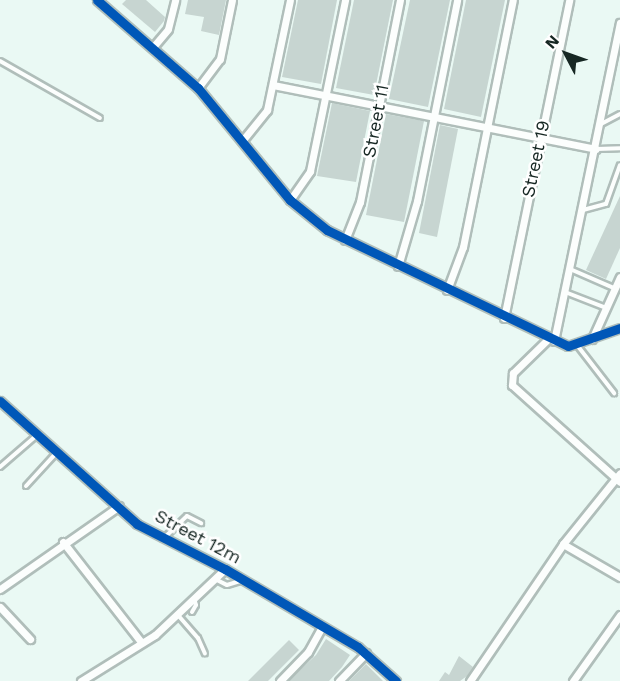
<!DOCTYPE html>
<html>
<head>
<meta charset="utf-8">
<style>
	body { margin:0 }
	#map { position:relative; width:620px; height:681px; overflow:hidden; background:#eaf9f4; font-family:"Work Sans",sans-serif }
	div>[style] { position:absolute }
	.building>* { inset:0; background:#c7d5d1 }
	.roads { filter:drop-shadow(2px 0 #b0beba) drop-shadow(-2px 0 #b0beba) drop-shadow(0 2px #b0beba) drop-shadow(0 -2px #b0beba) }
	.service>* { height:4px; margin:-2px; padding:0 2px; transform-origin:2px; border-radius:2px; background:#fcfefd }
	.minor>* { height:7px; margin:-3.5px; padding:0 3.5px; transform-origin:3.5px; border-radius:3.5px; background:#fcfefd }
	.cycleway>* { height:9px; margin:-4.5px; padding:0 4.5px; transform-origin:4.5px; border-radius:4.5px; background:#0057b8 }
	span { translate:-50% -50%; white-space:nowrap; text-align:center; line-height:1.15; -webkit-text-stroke:5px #fff; paint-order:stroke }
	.street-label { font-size:18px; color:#162723 }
	.north { position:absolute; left:536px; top:24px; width:60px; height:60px; -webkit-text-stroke:4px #fff; paint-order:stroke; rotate:311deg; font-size:16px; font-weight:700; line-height:24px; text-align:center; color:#162723 }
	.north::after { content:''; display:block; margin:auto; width:21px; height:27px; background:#162723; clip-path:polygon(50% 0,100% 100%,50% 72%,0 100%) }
</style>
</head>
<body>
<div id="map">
	<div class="building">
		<i style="clip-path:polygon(126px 0,146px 0,165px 17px,164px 21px,155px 32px,122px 4px)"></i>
		<i style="clip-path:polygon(188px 0,226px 0,219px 35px,201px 31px,204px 17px,185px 14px)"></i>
		<i style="clip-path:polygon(298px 0,337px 0,321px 84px,282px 77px)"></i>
		<i style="clip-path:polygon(354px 0,393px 0,374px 95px,336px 88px)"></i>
		<i style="clip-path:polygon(410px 0,450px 0,428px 107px,389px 99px)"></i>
		<i style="clip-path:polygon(466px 0,505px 0,481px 117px,444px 109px)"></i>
		<i style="clip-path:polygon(332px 103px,370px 111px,356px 182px,317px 176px)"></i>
		<i style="clip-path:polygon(386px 114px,424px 121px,404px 222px,366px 215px)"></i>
		<i style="clip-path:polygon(440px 125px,458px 129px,437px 237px,419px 233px)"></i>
		<i style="clip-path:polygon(620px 196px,620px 248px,606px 279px,586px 270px)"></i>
		<i style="clip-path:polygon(326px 639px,350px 655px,342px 667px,329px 681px,288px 681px,316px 655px)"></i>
		<i style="clip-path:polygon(289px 640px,299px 650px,268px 681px,248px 681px)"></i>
		<i style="clip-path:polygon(459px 656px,473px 667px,467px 676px,460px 681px,439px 681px,445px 672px,449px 675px)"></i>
		<i style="clip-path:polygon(366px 664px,383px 681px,349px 681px)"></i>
	</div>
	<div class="roads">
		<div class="service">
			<i style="left:0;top:61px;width:115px;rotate:29.7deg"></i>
			<i style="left:601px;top:124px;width:21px;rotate:-28deg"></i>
			<i style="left:597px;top:149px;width:23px;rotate:-2deg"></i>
			<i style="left:583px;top:210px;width:24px;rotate:-15deg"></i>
			<i style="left:606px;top:204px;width:41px;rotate:-70.3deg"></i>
			<i style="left:570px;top:269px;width:48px;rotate:23.4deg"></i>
			<i style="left:565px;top:292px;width:44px;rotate:21.3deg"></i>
			<i style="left:577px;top:345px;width:61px;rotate:52.4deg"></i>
			<i style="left:0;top:467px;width:49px;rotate:-40.9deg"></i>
			<i style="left:26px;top:486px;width:46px;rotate:-47.6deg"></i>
			<i style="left:163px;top:539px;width:33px;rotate:-44deg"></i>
			<i style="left:187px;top:516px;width:16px;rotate:27deg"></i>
			<i style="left:215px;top:579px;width:13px;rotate:27deg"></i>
			<i style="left:227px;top:585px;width:17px;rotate:-17deg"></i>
			<i style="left:192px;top:612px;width:8px;rotate:-60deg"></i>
			<i style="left:196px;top:605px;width:7px;rotate:-106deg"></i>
			<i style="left:177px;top:614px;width:32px;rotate:49deg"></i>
			<i style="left:198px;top:638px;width:17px;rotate:66deg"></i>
		</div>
		<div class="minor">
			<i style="left:97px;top:0;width:134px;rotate:41.1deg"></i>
			<i style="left:198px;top:88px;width:145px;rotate:50.6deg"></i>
			<i style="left:290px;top:200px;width:48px;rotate:39deg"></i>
			<i style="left:327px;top:230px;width:267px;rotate:25.7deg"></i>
			<i style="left:568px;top:346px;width:55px;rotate:-19.1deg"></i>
			<i style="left:153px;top:47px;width:23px;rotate:-50deg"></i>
			<i style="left:168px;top:29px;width:30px;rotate:-76deg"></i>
			<i style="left:273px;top:85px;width:329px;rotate:11.2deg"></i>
			<i style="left:198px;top:88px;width:36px;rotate:-53deg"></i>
			<i style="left:220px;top:59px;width:60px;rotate:-78.5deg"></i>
			<i style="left:242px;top:141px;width:40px;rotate:-51deg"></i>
			<i style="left:267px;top:110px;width:112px;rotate:-78.2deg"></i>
			<i style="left:290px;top:200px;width:35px;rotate:-55deg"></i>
			<i style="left:310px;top:171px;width:175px;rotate:-78.4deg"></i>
			<i style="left:345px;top:240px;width:41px;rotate:-68.5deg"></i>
			<i style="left:360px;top:202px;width:206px;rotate:-78.8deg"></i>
			<i style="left:398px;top:266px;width:68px;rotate:-73.7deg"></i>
			<i style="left:417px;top:201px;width:205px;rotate:-78.7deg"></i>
			<i style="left:447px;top:290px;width:46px;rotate:-69.6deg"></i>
			<i style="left:463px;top:247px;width:252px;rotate:-78.6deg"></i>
			<i style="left:504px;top:318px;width:325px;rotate:-78.4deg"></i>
			<i style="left:548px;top:339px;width:49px;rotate:135.8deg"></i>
			<i style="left:513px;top:373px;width:12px;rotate:95deg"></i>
			<i style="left:512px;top:385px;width:145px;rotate:41.9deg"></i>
			<i style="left:592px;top:339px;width:68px;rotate:-65.7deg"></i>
			<i style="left:554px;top:341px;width:325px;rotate:-78.3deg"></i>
			<i style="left:0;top:401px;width:184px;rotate:41.9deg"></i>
			<i style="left:137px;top:524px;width:99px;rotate:27.1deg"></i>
			<i style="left:225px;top:569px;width:154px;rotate:30.4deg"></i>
			<i style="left:358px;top:647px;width:51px;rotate:41.8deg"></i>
			<i style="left:63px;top:542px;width:127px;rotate:52deg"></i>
			<i style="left:563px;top:544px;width:66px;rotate:30.1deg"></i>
			<i style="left:0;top:589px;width:145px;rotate:-34.9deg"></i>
			<i style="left:0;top:607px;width:44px;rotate:46.8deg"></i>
			<i style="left:81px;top:681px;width:87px;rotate:-31.9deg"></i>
			<i style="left:155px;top:635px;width:96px;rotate:-43.3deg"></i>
			<i style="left:280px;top:681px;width:40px;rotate:-46deg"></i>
			<i style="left:308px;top:652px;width:29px;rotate:-61deg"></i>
			<i style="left:339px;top:681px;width:39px;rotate:-46deg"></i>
			<i style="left:470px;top:681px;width:166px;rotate:-55.8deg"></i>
			<i style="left:563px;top:544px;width:91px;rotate:-51.2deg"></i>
			<i style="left:573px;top:681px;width:81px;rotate:-54.5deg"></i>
		</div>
	</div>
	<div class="cycleway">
		<i style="left:97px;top:0;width:134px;rotate:41.1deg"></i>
		<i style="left:198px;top:88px;width:145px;rotate:50.6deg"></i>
		<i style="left:290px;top:200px;width:48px;rotate:39deg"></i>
		<i style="left:327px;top:230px;width:267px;rotate:25.7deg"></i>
		<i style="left:568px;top:346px;width:55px;rotate:-19.1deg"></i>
		<i style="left:0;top:401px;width:184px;rotate:41.9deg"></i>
		<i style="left:137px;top:524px;width:99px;rotate:27.1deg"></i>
		<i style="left:225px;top:569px;width:154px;rotate:30.4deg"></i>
		<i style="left:358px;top:647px;width:51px;rotate:41.8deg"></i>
	</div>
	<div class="street-label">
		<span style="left:376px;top:121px;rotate:-79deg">Street 11</span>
		<span style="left:536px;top:159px;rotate:-78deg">Street 19</span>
		<span style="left:198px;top:537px;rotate:28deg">Street 12m</span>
	</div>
	<div class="north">N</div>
</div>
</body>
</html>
